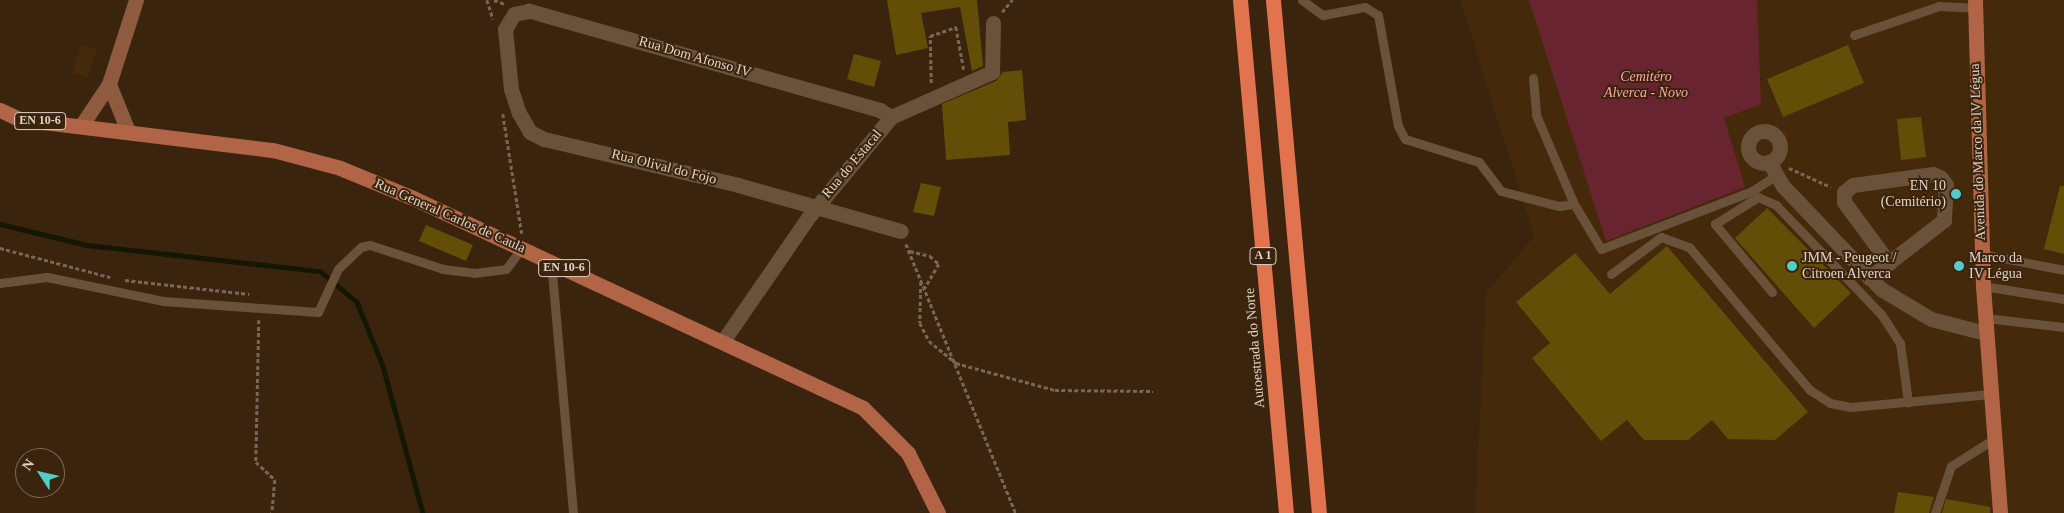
<!DOCTYPE html>
<html>
<head>
<meta charset="utf-8">
<style>
	body { margin:0 }
	#map { position:relative; width:2064px; height:513px; overflow:hidden; background:#3a240d; font-family:Georgia,serif }
	div>[style] { position:absolute }
	.built>* { inset:0; background:#44290a }
	.green>* { inset:0; background:#682530 }
	.stream>* { height:4.5px; margin:-2.25px; padding:0 2.25px; transform-origin:2.25px; border-radius:2.25px; background:#141701 }
	.building>* { inset:0; background:#634e07 }
	.path>* { height:2.5px; margin-top:-1.25px; transform-origin:0; background:repeating-linear-gradient(90deg,#796653 0 4px,transparent 0 6.5px) }
	.lane>* { height:9px; margin:-4.5px; padding:0 4.5px; transform-origin:4.5px; border-radius:4.5px; background:#6a5139 }
	.street>* { height:15px; margin:-7.5px; padding:0 7.5px; transform-origin:7.5px; border-radius:7.5px; background:#6a5139 }
	.street>.ring { margin:-7.5px; padding:0; box-sizing:content-box; background:none; border:15px solid #6a5139; border-radius:50% }
	.secondary>* { height:15px; margin:-7.5px; padding:0 7.5px; transform-origin:7.5px; border-radius:7.5px; background:#8e5b3f }
	.primary>* { height:15px; margin:-7.5px; padding:0 7.5px; transform-origin:7.5px; border-radius:7.5px; background:#b16546 }
	.highway>* { height:15px; margin:-7.5px; padding:0 7.5px; transform-origin:7.5px; border-radius:7.5px; background:#e1734e }
	.dots>* { width:14px; height:14px; translate:-50% -50%; box-sizing:border-box; border:2px solid #3a240d; border-radius:50% }
	span { translate:-50% -50%; white-space:nowrap; text-align:center; line-height:1.15; -webkit-text-stroke:4px #3a240d; paint-order:stroke }
	.shield-label span { padding:1px 4px; background:#3a240d; border:1px solid; border-radius:4px; -webkit-text-stroke-width:0 }
	.shield-label { font-size:12px; color:#e1d2c5; font-weight:700 }
	.street-label { font-size:14px; color:#e1d2c5 }
	.park-label { font-size:14px; color:#ffa3ac; font-style:italic }
	.poi-label { font-size:14px; color:#e1d2c5 }
	.right { translate:-100% -50%; text-align:right }
	.left { translate:0 -50%; text-align:left }
	.north { position:absolute; left:15px; top:448px; width:50px; height:50px; box-sizing:border-box; background:#3a240d; border:1px solid #7d6a57; border-radius:50%; rotate:305deg; font-size:14px; font-weight:700; line-height:20px; text-align:center; color:#e1d2c5 }
	.north::after { content:''; display:block; margin:auto; width:18px; height:22px; background:#53cdca; clip-path:polygon(50% 0,100% 100%,50% 72%,0 100%) }
</style>
</head>
<body>
<div id="map">
	<div class="built">
		<i style="clip-path:polygon(1460px 0,2064px 0,2064px 513px,1475px 513px,1486px 293px,1534px 236px)"></i>
		<i style="clip-path:polygon(81px 45px,97px 49px,88px 78px,72px 73px)"></i>
	</div>
	<div class="green">
		<i style="clip-path:polygon(1529px 0,1757px 0,1761px 104px,1724px 118px,1745px 187px,1606px 241px)"></i>
	</div>
	<div class="stream">
		<i style="left:0;top:224px;width:89px;rotate:13.6deg"></i>
		<i style="left:87px;top:245px;width:234px;rotate:6.4deg"></i>
		<i style="left:320px;top:271px;width:48px;rotate:40deg"></i>
		<i style="left:357px;top:302px;width:69px;rotate:67.9deg"></i>
		<i style="left:383px;top:366px;width:152px;rotate:74.8deg"></i>
	</div>
	<div class="building">
		<i style="clip-path:polygon(887px 0,977px 0,983px 66px,972px 71px,960px 7px,921px 13px,928px 48px,896px 55px)"></i>
		<i style="clip-path:polygon(1848px 45px,1864px 83px,1783px 117px,1767px 79px)"></i>
		<i style="clip-path:polygon(854px 54px,881px 61px,874px 87px,847px 79px)"></i>
		<i style="clip-path:polygon(1022px 70px,1026px 120px,1008px 122px,1010px 155px,946px 160px,942px 104px,996px 81px,1003px 72px)"></i>
		<i style="clip-path:polygon(1921px 117px,1926px 157px,1901px 160px,1897px 119px)"></i>
		<i style="clip-path:polygon(921px 183px,941px 187px,934px 216px,913px 212px)"></i>
		<i style="clip-path:polygon(2060px 186px,2064px 186px,2064px 254px,2044px 249px)"></i>
		<i style="clip-path:polygon(1767px 208px,1851px 293px,1814px 328px,1735px 238px)"></i>
		<i style="clip-path:polygon(426px 225px,473px 245px,466px 261px,419px 241px)"></i>
		<i style="clip-path:polygon(1667px 246px,1808px 412px,1775px 440px,1728px 439px,1712px 420px,1688px 440px,1644px 440px,1627px 420px,1601px 441px,1532px 358px,1550px 343px,1516px 302px,1575px 253px,1610px 294px)"></i>
		<i style="clip-path:polygon(1898px 492px,1934px 497px,1929px 513px,1894px 513px)"></i>
		<i style="clip-path:polygon(1946px 499px,1990px 507px,1990px 513px,1942px 513px)"></i>
	</div>
	<div class="path">
		<i style="left:487px;top:0;width:20px;rotate:72deg"></i>
		<i style="left:494px;top:0;width:12px;rotate:20deg"></i>
		<i style="left:1002px;top:12px;width:16px;rotate:-50deg"></i>
		<i style="left:931px;top:83px;width:47px;rotate:-91.2deg"></i>
		<i style="left:930px;top:36px;width:28px;rotate:-19deg"></i>
		<i style="left:956px;top:27px;width:44px;rotate:79.5deg"></i>
		<i style="left:503px;top:114px;width:121px;rotate:81deg"></i>
		<i style="left:1789px;top:168px;width:46px;rotate:24.3deg"></i>
		<i style="left:906px;top:244px;width:291px;rotate:67.8deg"></i>
		<i style="left:0;top:248px;width:114px;rotate:14.8deg"></i>
		<i style="left:910px;top:251px;width:21px;rotate:14deg"></i>
		<i style="left:930px;top:256px;width:12px;rotate:42deg"></i>
		<i style="left:939px;top:264px;width:28px;rotate:120deg"></i>
		<i style="left:125px;top:280px;width:125px;rotate:6.4deg"></i>
		<i style="left:921px;top:282px;width:41px;rotate:91.4deg"></i>
		<i style="left:920px;top:323px;width:20px;rotate:63deg"></i>
		<i style="left:929px;top:341px;width:35px;rotate:39deg"></i>
		<i style="left:956px;top:363px;width:103px;rotate:15.3deg"></i>
		<i style="left:1055px;top:390px;width:98px;rotate:0.6deg"></i>
		<i style="left:259px;top:320px;width:142px;rotate:91.2deg"></i>
		<i style="left:256px;top:462px;width:26px;rotate:43deg"></i>
		<i style="left:275px;top:480px;width:33px;rotate:95deg"></i>
	</div>
	<div class="lane">
		<i style="left:1302px;top:0;width:26px;rotate:36deg"></i>
		<i style="left:1323px;top:15px;width:43px;rotate:-10.8deg"></i>
		<i style="left:1365px;top:7px;width:15px;rotate:32deg"></i>
		<i style="left:1378px;top:15px;width:113px;rotate:79.8deg"></i>
		<i style="left:1398px;top:126px;width:15px;rotate:62deg"></i>
		<i style="left:1405px;top:139px;width:77px;rotate:17.3deg"></i>
		<i style="left:1479px;top:162px;width:36px;rotate:53deg"></i>
		<i style="left:1501px;top:191px;width:60px;rotate:14.5deg"></i>
		<i style="left:1559px;top:206px;width:15px;rotate:-8deg"></i>
		<i style="left:1574px;top:204px;width:52px;rotate:59deg"></i>
		<i style="left:1601px;top:249px;width:162px;rotate:-21deg"></i>
		<i style="left:1752px;top:191px;width:27px;rotate:-33deg"></i>
		<i style="left:1854px;top:35px;width:90px;rotate:-18.8deg"></i>
		<i style="left:1939px;top:6px;width:35px;rotate:3deg"></i>
		<i style="left:1533px;top:78px;width:37px;rotate:85deg"></i>
		<i style="left:1536px;top:115px;width:97px;rotate:66.9deg"></i>
		<i style="left:1982px;top:254px;width:84px;rotate:11deg"></i>
		<i style="left:551px;top:261px;width:253px;rotate:85deg"></i>
		<i style="left:1611px;top:274px;width:62px;rotate:-36.5deg"></i>
		<i style="left:1661px;top:237px;width:30px;rotate:20deg"></i>
		<i style="left:1689px;top:247px;width:187px;rotate:49.8deg"></i>
		<i style="left:1810px;top:390px;width:24px;rotate:33deg"></i>
		<i style="left:1830px;top:403px;width:21px;rotate:11deg"></i>
		<i style="left:1851px;top:407px;width:140px;rotate:-5.3deg"></i>
		<i style="left:0;top:283px;width:47px;rotate:-7.3deg"></i>
		<i style="left:47px;top:277px;width:118px;rotate:11.7deg"></i>
		<i style="left:163px;top:301px;width:155px;rotate:4.1deg"></i>
		<i style="left:318px;top:312px;width:47px;rotate:-65.1deg"></i>
		<i style="left:338px;top:269px;width:32px;rotate:-44deg"></i>
		<i style="left:361px;top:247px;width:9px;rotate:-13deg"></i>
		<i style="left:370px;top:245px;width:77px;rotate:18.2deg"></i>
		<i style="left:443px;top:269px;width:31px;rotate:7deg"></i>
		<i style="left:474px;top:273px;width:32px;rotate:-7deg"></i>
		<i style="left:506px;top:269px;width:26px;rotate:-53deg"></i>
		<i style="left:1983px;top:286px;width:82px;rotate:9.1deg"></i>
		<i style="left:1772px;top:292px;width:89px;rotate:-130deg"></i>
		<i style="left:1715px;top:224px;width:51px;rotate:-32.1deg"></i>
		<i style="left:1758px;top:197px;width:20px;rotate:24deg"></i>
		<i style="left:1776px;top:205px;width:151px;rotate:46.1deg"></i>
		<i style="left:1881px;top:314px;width:35px;rotate:57deg"></i>
		<i style="left:1900px;top:343px;width:60px;rotate:82.3deg"></i>
		<i style="left:1985px;top:318px;width:80px;rotate:6.5deg"></i>
		<i style="left:1935px;top:513px;width:50px;rotate:-71.2deg"></i>
		<i style="left:1951px;top:466px;width:51px;rotate:-32.1deg"></i>
	</div>
	<div class="street">
		<i style="left:891px;top:117px;width:13px;rotate:-148deg"></i>
		<i style="left:880px;top:110px;width:365px;rotate:-164.2deg"></i>
		<i style="left:529px;top:11px;width:15px;rotate:169deg"></i>
		<i style="left:514px;top:14px;width:17px;rotate:121deg"></i>
		<i style="left:505px;top:29px;width:60px;rotate:84.3deg"></i>
		<i style="left:511px;top:89px;width:25px;rotate:72deg"></i>
		<i style="left:519px;top:113px;width:22px;rotate:60deg"></i>
		<i style="left:530px;top:132px;width:16px;rotate:27deg"></i>
		<i style="left:544px;top:139px;width:199px;rotate:13.3deg"></i>
		<i style="left:738px;top:185px;width:169px;rotate:15.8deg"></i>
		<i class="ring" style="left:1748px;top:131px;width:17px;height:17px"></i>
		<i style="left:1769px;top:162px;width:28px;rotate:60deg"></i>
		<i style="left:1783px;top:186px;width:142px;rotate:46.4deg"></i>
		<i style="left:1881px;top:289px;width:58px;rotate:31deg"></i>
		<i style="left:1931px;top:319px;width:56px;rotate:14.5deg"></i>
		<i style="left:1869px;top:278px;width:95px;rotate:-37.7deg"></i>
		<i style="left:1944px;top:220px;width:35px;rotate:-87deg"></i>
		<i style="left:1946px;top:185px;width:9px;rotate:-126deg"></i>
		<i style="left:1941px;top:178px;width:9px;rotate:-153deg"></i>
		<i style="left:1933px;top:174px;width:81px;rotate:172.2deg"></i>
		<i style="left:1853px;top:185px;width:11px;rotate:142deg"></i>
		<i style="left:1844px;top:192px;width:10px;rotate:90deg"></i>
		<i style="left:1844px;top:202px;width:76px;rotate:53.6deg"></i>
		<i style="left:723px;top:341px;width:153px;rotate:-55.4deg"></i>
		<i style="left:810px;top:215px;width:127px;rotate:-50.4deg"></i>
		<i style="left:891px;top:117px;width:111px;rotate:-24deg"></i>
		<i style="left:992px;top:72px;width:49px;rotate:-88.8deg"></i>
	</div>
	<div class="secondary">
		<i style="left:109px;top:84px;width:51px;rotate:68deg"></i>
		<i style="left:81px;top:126px;width:50px;rotate:-56.3deg"></i>
		<i style="left:109px;top:84px;width:88px;rotate:-72.2deg"></i>
	</div>
	<div class="primary">
		<i style="left:1975px;top:0;width:286px;rotate:88.4deg"></i>
		<i style="left:1983px;top:286px;width:228px;rotate:85.7deg"></i>
		<i style="left:0;top:110px;width:21px;rotate:25deg"></i>
		<i style="left:19px;top:119px;width:256px;rotate:7deg"></i>
		<i style="left:273px;top:150px;width:69px;rotate:15deg"></i>
		<i style="left:340px;top:168px;width:79px;rotate:22.3deg"></i>
		<i style="left:413px;top:198px;width:497px;rotate:25deg"></i>
		<i style="left:863px;top:408px;width:64px;rotate:45deg"></i>
		<i style="left:908px;top:453px;width:67px;rotate:63.4deg"></i>
	</div>
	<div class="highway">
		<i style="left:1240px;top:0;width:515px;rotate:84.88deg"></i>
		<i style="left:1273px;top:0;width:515px;rotate:84.88deg"></i>
	</div>
	<div class="dots">
		<i style="left:1956px;top:194px;background:#53cdca"></i>
		<i style="left:1792px;top:266px;background:#53cdca"></i>
		<i style="left:1959px;top:266px;background:#53cdca"></i>
	</div>
	<div class="shield-label">
		<span style="left:40px;top:121px">EN 10-6</span>
		<span style="left:1263px;top:256px">A 1</span>
		<span style="left:564px;top:268px">EN 10-6</span>
	</div>
	<div class="street-label">
		<span style="left:695px;top:57px;rotate:16deg">Rua Dom Afonso IV</span>
		<span style="left:1978px;top:152px;rotate:-92deg">Avenida do Marco da IV Légua</span>
		<span style="left:852px;top:164px;rotate:-50deg">Rua do Estacal</span>
		<span style="left:664px;top:167px;rotate:14deg">Rua Olival do Fojo</span>
		<span style="left:450px;top:216px;rotate:24deg">Rua General Carlos de Caula</span>
		<span style="left:1255px;top:348px;rotate:-95deg">Autoestrada do Norte</span>
	</div>
	<div class="park-label">
		<span style="left:1646px;top:85px">Cemitéro<br>Alverca - Novo</span>
	</div>
	<div class="poi-label">
		<span class="right" style="left:1946px;top:194px">EN 10<br>(Cemitério)</span>
		<span class="left" style="left:1802px;top:266px">JMM - Peugeot /<br>Citroen Alverca</span>
		<span class="left" style="left:1969px;top:266px">Marco da<br>IV Légua</span>
	</div>
	<div class="north">N</div>
</div>
</body>
</html>
